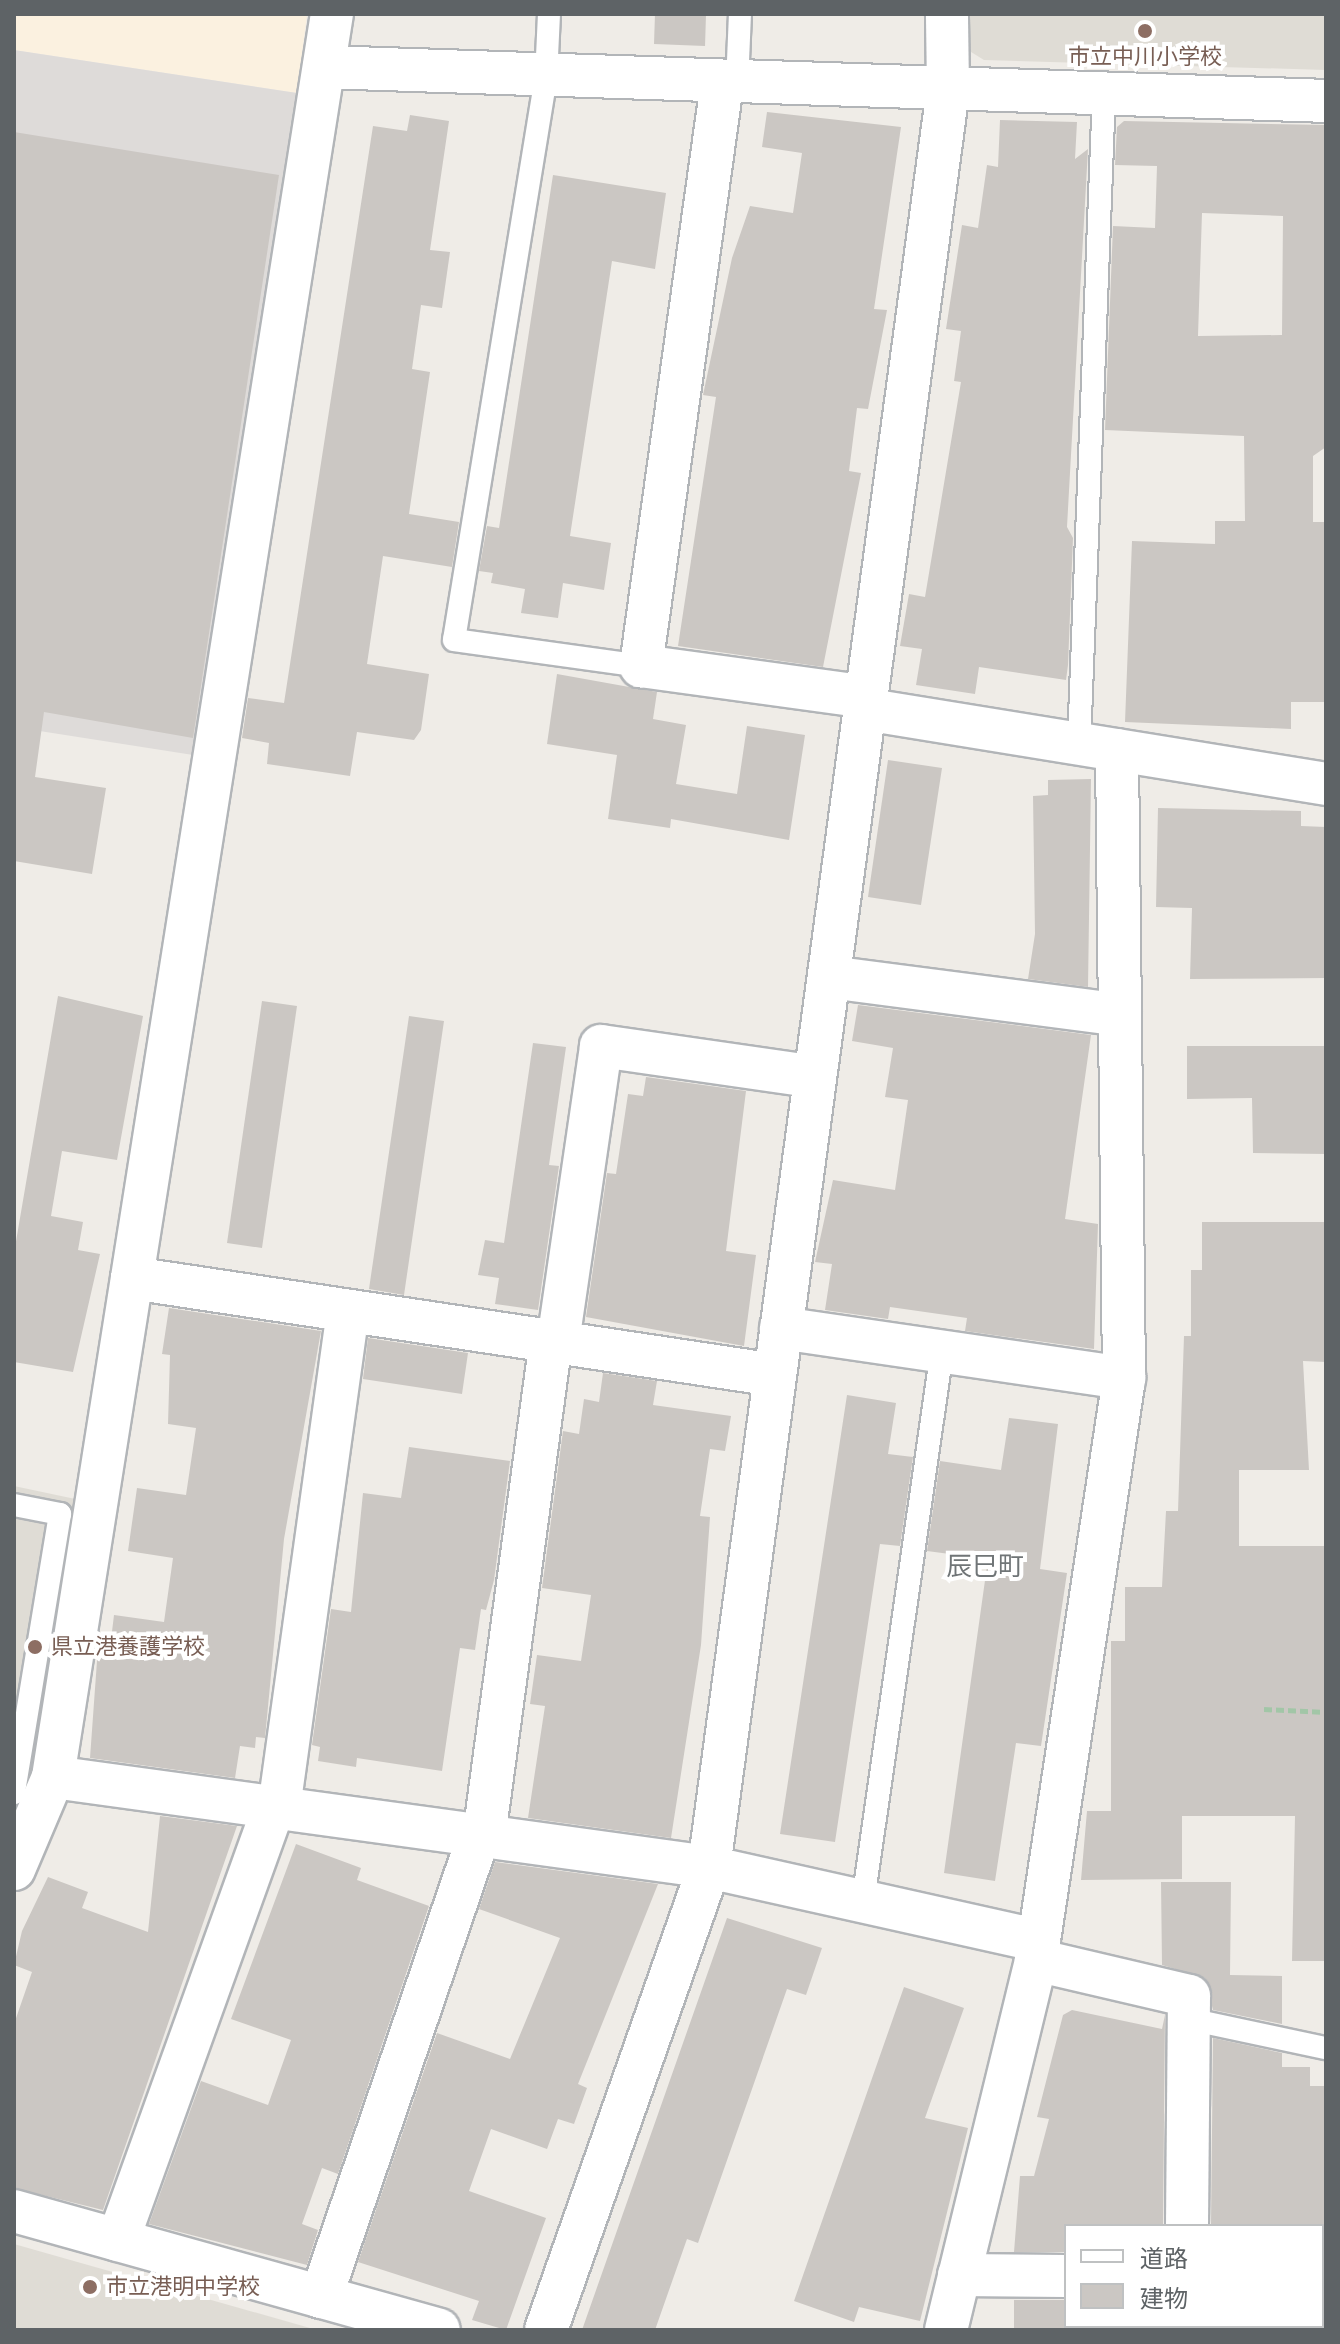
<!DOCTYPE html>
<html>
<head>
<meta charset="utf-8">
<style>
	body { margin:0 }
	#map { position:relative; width:1340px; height:2344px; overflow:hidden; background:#efece7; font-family:Arial,"Noto Sans JP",sans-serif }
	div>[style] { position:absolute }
	.commercial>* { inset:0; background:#fbf1e0 }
	.industrial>* { inset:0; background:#dedbd9 }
	.education>* { inset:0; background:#dfdcd5 }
	.building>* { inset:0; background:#cbc7c3 }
	.path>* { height:5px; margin-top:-2.5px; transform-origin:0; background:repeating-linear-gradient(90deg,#a2c6a7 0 8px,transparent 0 12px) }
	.roads { filter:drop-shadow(2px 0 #b2b5b8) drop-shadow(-2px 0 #b2b5b8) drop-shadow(0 2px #b2b5b8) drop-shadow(0 -2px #b2b5b8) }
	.lane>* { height:22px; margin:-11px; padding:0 11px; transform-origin:11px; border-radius:11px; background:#fff }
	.street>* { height:42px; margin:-21px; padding:0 21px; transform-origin:21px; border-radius:21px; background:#fff }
	.dots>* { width:22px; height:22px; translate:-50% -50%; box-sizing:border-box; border:4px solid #fff; border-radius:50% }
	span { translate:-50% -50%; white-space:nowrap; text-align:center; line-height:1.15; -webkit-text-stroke:8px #fff; paint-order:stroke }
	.education-label { font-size:22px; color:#785e54 }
	.left { translate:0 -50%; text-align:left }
	.quarter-label { font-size:26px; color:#707577 }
	.frame { position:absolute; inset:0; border:16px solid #5e6366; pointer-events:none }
	.legend { position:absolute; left:1064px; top:2224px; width:260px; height:104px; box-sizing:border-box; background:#fff; border:2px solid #bfc1c2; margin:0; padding:10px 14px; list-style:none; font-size:24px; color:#5e6366 }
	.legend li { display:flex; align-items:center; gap:16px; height:40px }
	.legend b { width:40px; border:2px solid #bfc1c2 }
</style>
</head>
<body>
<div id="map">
	<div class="commercial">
		<i style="clip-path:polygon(14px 14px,307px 14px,297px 93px,14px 50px)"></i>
	</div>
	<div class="industrial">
		<i style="clip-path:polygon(14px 50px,297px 93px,206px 757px,14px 727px)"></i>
	</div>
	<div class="education">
		<i style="clip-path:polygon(963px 14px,1326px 14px,1326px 70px,984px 60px,963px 47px)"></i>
		<i style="clip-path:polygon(14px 1486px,80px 1500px,31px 1794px,14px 1833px)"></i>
		<i style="clip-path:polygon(14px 2244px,317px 2330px,14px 2330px)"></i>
	</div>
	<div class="building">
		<i style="clip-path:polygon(655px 14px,706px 14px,705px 46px,654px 44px)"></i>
		<i style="clip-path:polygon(767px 112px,901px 127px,874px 309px,887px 310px,868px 409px,857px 408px,849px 471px,861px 473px,823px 667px,678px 646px,716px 397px,703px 395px,732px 258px,750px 206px,793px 213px,802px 153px,762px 147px)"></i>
		<i style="clip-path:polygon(410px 115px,449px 121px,430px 250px,450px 252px,442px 308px,421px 305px,412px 369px,430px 372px,409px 514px,459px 522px,452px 567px,383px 556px,367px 664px,429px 674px,421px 730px,414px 740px,357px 732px,350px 776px,267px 764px,269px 743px,242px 738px,248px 698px,284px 703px,373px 126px,407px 131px)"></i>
		<i style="clip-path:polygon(1000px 120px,1077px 122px,1075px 159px,1088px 149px,1067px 527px,1073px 538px,1068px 665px,1066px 680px,979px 667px,975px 694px,916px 685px,922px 649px,900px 646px,909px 594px,925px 597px,961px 382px,954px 381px,961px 331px,946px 329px,962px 225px,978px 228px,987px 165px,998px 167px)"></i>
		<i style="clip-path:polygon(evenodd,1124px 121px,1326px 125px,1326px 447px,1313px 456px,1313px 522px,1326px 522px,1326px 702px,1291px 702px,1291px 729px,1125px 722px,1132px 541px,1215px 544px,1215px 521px,1245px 521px,1244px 436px,1105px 430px,1113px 226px,1155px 228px,1157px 166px,1115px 165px,1117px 127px,1124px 121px,1202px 213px,1283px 216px,1282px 335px,1198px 336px,1202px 213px)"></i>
		<i style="clip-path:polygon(14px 132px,279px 175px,193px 738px,44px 712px,35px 777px,106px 788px,92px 874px,14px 861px)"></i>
		<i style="clip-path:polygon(553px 175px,666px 193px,655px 269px,612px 261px,570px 536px,611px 543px,604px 590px,563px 583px,558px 618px,521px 613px,525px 589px,491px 583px,493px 573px,479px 571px,487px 526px,499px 528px)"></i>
		<i style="clip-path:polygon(557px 674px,657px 692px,653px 719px,686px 725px,676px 784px,737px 794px,747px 726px,805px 735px,789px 840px,671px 819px,670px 828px,608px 819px,617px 755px,547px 744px)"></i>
		<i style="clip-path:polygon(888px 760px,942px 768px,921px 905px,868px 897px)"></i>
		<i style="clip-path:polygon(1091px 779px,1088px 987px,1028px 979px,1035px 934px,1033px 796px,1048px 795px,1048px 780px)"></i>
		<i style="clip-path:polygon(1158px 808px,1301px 811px,1301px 826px,1326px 827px,1326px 978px,1190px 979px,1192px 908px,1156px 907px)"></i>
		<i style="clip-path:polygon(58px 996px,143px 1016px,117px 1160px,62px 1151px,51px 1216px,83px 1222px,78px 1250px,100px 1254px,73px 1372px,14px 1362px,14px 1253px)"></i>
		<i style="clip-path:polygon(262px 1001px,297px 1006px,262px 1248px,227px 1243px)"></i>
		<i style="clip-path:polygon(858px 1005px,1091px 1035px,1065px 1219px,1098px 1224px,1094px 1349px,965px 1331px,967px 1318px,890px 1307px,888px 1319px,825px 1310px,832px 1264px,815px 1262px,833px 1180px,895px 1190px,908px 1100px,885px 1097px,893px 1048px,852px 1041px)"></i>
		<i style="clip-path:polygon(409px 1016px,444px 1021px,404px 1295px,369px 1289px)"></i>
		<i style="clip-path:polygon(533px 1043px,566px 1047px,549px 1165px,559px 1166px,538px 1310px,495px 1304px,499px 1278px,478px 1275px,485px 1240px,504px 1243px)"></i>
		<i style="clip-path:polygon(1187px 1046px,1326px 1046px,1326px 1154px,1253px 1153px,1252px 1098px,1187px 1099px)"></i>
		<i style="clip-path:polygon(646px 1077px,746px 1091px,726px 1251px,756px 1255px,744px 1346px,586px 1317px,607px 1173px,616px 1174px,628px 1094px,643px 1096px)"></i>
		<i style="clip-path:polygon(1202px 1222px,1326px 1222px,1326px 1362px,1303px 1361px,1309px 1470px,1239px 1470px,1239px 1546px,1326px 1546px,1326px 1961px,1292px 1961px,1295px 1816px,1182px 1816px,1182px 1879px,1081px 1880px,1087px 1811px,1111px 1811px,1111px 1641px,1125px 1641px,1125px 1587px,1162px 1587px,1166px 1511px,1178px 1511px,1184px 1336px,1191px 1336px,1191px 1270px,1202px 1270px)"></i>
		<i style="clip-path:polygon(169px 1308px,321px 1331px,284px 1539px,265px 1738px,256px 1737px,255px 1748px,240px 1746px,235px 1778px,90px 1758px,98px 1647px,110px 1648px,114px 1615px,164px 1622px,173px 1558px,128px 1551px,137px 1488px,186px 1495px,196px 1428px,168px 1424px,170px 1355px,162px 1354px)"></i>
		<i style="clip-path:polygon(368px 1338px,468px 1353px,462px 1394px,363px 1379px)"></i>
		<i style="clip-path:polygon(603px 1373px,657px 1381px,653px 1405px,731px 1416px,725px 1451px,710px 1449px,700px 1516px,710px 1517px,701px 1645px,671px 1838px,528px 1818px,545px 1706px,530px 1704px,537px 1655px,581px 1661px,591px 1595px,542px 1588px,563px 1431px,579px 1434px,584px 1399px,599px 1402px)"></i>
		<i style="clip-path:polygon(847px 1395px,896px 1403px,888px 1454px,913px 1457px,900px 1546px,880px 1544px,835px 1842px,780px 1834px)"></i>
		<i style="clip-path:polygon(1009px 1418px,1058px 1424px,1040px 1569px,1067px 1573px,1041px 1746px,1016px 1743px,995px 1881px,944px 1873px,988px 1559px,927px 1551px,940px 1461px,1001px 1470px)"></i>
		<i style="clip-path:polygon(409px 1447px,510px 1461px,494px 1580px,486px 1610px,481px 1609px,475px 1650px,460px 1648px,442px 1771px,357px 1758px,356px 1767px,318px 1761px,320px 1747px,312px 1745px,331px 1609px,351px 1612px,363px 1493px,401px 1498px)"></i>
		<i style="clip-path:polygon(160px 1816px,237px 1826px,103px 2210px,14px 2188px,14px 2024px,32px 1972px,14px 1965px,22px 1931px,48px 1877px,88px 1892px,82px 1908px,148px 1932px)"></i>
		<i style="clip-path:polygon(296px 1844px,361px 1868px,357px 1880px,429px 1906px,338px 2174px,322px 2168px,302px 2224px,318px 2230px,307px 2265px,149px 2224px,201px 2081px,268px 2105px,291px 2040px,231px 2019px)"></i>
		<i style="clip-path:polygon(495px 1862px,658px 1884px,578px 2084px,587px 2088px,574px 2124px,558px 2119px,547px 2149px,491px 2129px,469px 2191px,546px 2218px,506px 2330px,472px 2320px,479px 2301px,358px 2262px,437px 2033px,510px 2059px,560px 1938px,479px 1909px)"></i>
		<i style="clip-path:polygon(1161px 1882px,1231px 1882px,1230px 1975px,1282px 1976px,1282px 2024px,1213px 2010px,1205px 1978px,1162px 1965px)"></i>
		<i style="clip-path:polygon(727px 1918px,822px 1948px,806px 1995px,787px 1989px,698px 2243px,687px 2239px,655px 2330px,582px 2330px)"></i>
		<i style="clip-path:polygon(904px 1987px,964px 2008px,925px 2118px,968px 2128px,920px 2321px,859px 2307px,854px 2322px,794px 2301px)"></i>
		<i style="clip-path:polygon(1072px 2010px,1162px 2029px,1165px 2015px,1163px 2226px,1066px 2226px,1066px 2252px,1014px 2252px,1020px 2176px,1034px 2176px,1049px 2119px,1037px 2117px,1063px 2015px)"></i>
		<i style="clip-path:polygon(1213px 2038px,1282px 2053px,1282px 2067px,1310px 2067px,1310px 2086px,1326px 2086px,1326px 2226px,1211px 2224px)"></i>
		<i style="clip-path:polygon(1014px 2300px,1066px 2300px,1066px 2330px,1014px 2330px)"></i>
	</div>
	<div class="path">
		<i style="left:1264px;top:1709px;width:62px;rotate:2.8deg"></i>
	</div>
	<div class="roads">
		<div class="lane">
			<i style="left:549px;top:14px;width:63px;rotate:92.7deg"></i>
			<i style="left:546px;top:77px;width:570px;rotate:99.28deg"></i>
			<i style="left:454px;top:640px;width:189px;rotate:7.9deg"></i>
			<i style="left:737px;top:85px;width:71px;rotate:-87.6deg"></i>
			<i style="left:1079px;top:744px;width:650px;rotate:-87.8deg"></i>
			<i style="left:14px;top:1505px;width:47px;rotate:11.1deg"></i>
			<i style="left:60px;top:1514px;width:283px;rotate:99.4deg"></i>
			<i style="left:863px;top:1901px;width:556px;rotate:-81.83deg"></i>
			<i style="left:1189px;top:2019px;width:140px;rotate:12deg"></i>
			<i style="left:1322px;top:2257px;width:4px"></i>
		</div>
		<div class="street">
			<i style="left:324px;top:67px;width:1003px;rotate:1.94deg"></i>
			<i style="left:722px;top:84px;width:588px;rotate:97.92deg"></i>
			<i style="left:641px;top:666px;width:227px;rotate:7.8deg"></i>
			<i style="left:864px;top:709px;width:468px;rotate:9.2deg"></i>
			<i style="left:829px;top:977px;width:293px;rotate:7.4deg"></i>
			<i style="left:132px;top:1278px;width:650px;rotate:8.58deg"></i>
			<i style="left:781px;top:1328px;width:347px;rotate:8.3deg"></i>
			<i style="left:558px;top:1342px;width:299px;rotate:-81.7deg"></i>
			<i style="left:601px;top:1046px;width:216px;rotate:8.2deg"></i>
			<i style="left:53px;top:1777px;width:662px;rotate:7.81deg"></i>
			<i style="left:709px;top:1867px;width:338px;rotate:12.6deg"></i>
			<i style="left:279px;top:1808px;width:502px;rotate:-82.1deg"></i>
			<i style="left:484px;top:1836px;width:500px;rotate:-82.3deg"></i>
			<i style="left:14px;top:1869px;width:100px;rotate:-67deg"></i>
			<i style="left:53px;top:1777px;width:1785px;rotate:-81.01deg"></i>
			<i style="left:1036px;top:1960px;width:157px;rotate:13.2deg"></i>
			<i style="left:1189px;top:1996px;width:230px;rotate:90.5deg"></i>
			<i style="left:14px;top:2211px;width:441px;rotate:15.6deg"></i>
			<i style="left:118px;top:2240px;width:460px;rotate:-70.2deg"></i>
			<i style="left:959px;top:2275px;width:107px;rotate:0.5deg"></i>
			<i style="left:321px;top:2297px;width:488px;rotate:-71.1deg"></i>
			<i style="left:546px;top:2330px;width:491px;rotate:-70.6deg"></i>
			<i style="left:709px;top:1867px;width:1794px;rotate:-82.34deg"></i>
			<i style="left:948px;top:89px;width:75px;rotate:-90.8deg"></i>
			<i style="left:946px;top:2330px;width:381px;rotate:-76.3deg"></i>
			<i style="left:1036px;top:1960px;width:589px;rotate:-81.4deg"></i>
			<i style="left:1124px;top:1378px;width:628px;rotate:-90.64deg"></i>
		</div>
	</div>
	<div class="dots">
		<i style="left:1145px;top:31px;background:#8d6e63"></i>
		<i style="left:35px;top:1647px;background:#8d6e63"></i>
		<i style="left:90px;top:2287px;background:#8d6e63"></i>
	</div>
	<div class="education-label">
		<span style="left:1145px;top:57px">市立中川小学校</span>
		<span class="left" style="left:51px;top:1647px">県立港養護学校</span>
		<span class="left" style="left:106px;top:2287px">市立港明中学校</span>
	</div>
	<div class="quarter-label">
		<span style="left:985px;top:1567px">辰巳町</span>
	</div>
	<div class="frame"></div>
	<ul class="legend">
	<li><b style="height:10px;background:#fff"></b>道路</li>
	<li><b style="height:22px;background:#cbc7c3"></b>建物</li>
	</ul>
</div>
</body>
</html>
